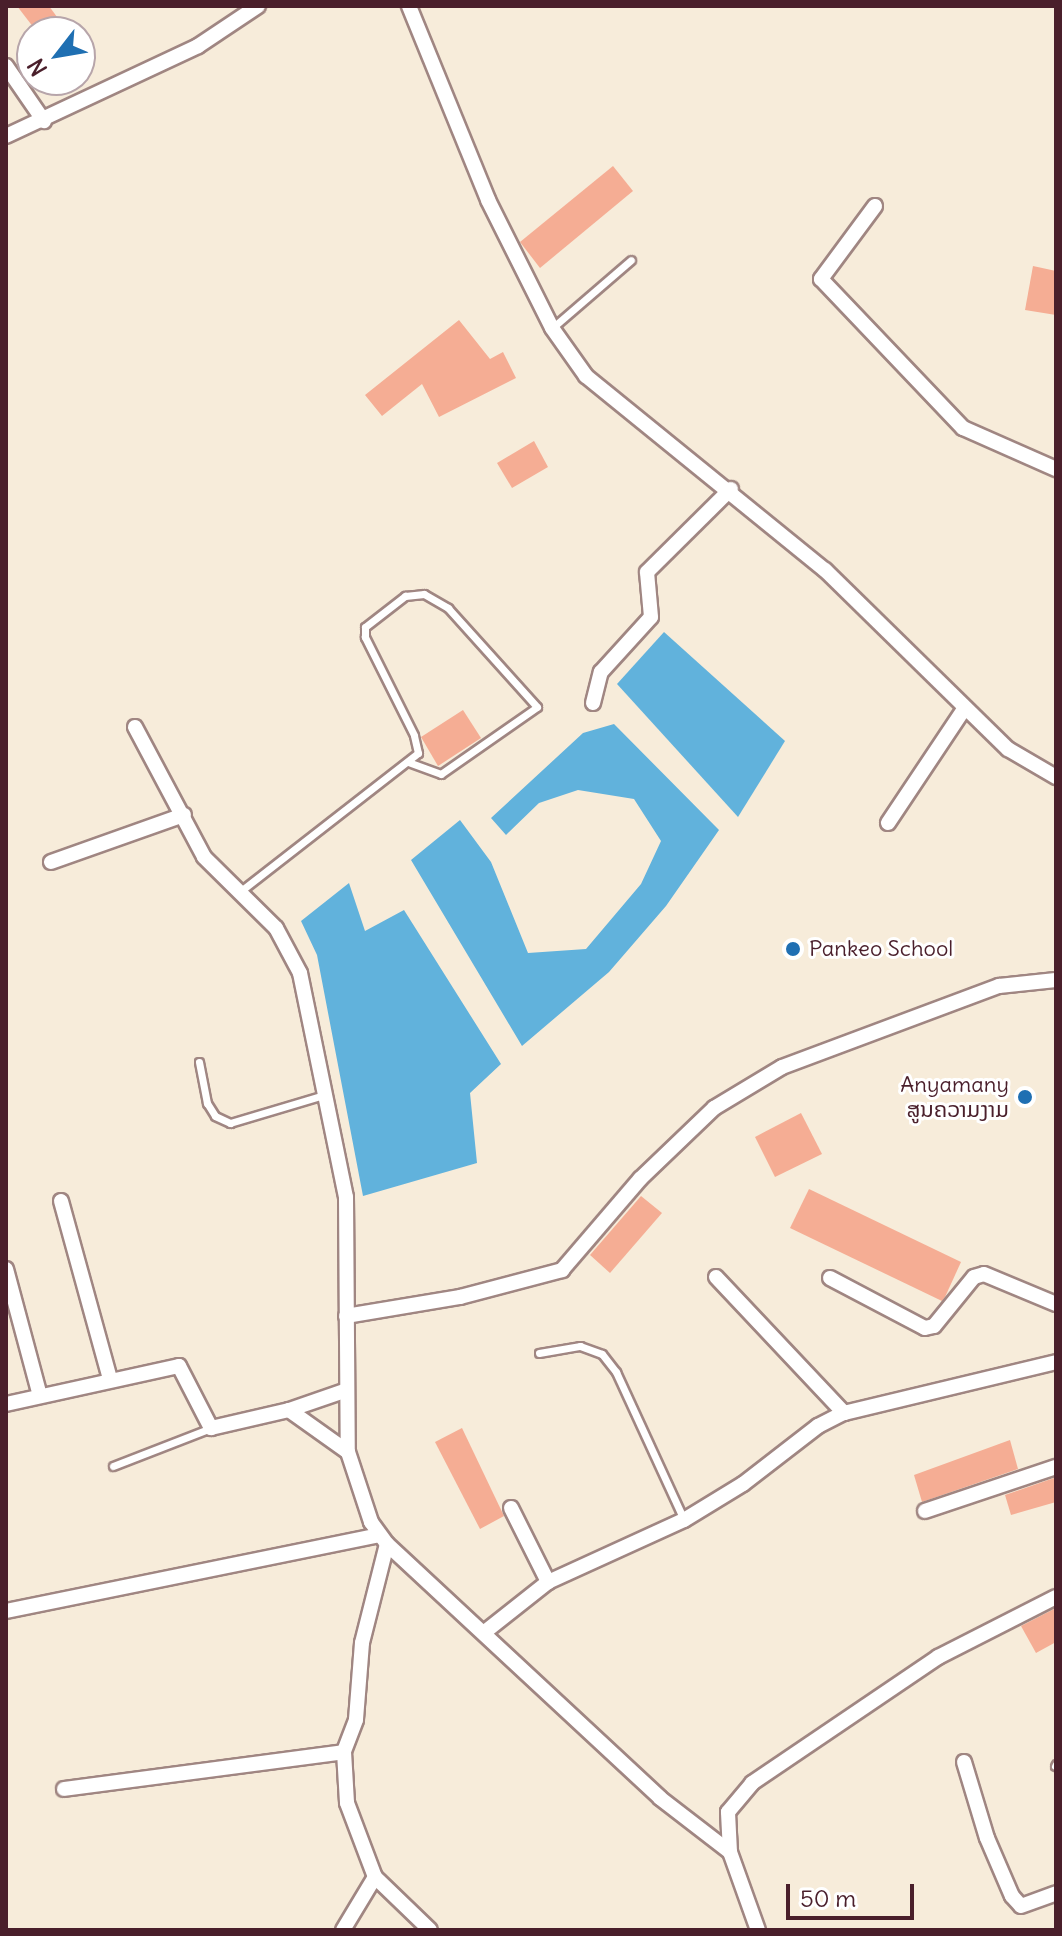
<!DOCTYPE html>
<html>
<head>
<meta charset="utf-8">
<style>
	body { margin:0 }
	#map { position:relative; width:1062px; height:1936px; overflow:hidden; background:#f7ecda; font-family:Delius,"Noto Sans Lao",sans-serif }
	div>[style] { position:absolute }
	.water>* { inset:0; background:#61b2dc }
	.building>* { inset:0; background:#f5ad94 }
	.roads { filter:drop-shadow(2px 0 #a08682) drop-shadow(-2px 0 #a08682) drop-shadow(0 2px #a08682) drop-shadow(0 -2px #a08682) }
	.lane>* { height:7px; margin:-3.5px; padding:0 3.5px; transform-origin:3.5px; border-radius:3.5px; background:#fff }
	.street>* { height:14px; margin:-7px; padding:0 7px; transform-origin:7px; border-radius:7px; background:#fff }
	.dots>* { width:22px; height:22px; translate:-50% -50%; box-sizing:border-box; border:4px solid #fff; border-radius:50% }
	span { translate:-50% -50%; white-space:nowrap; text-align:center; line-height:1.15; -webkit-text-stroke:6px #fff; paint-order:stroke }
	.poi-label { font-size:22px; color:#4a1f2b }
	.left { translate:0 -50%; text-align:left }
	.right { translate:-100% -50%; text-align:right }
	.frame { position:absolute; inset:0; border:8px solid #4a1f2b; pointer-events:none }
	.north { position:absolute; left:16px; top:16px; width:80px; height:80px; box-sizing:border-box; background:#fff; border:2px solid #b7a5aa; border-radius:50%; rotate:239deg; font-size:22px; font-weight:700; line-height:32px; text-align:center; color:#4a1f2b }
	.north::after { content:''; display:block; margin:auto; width:28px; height:36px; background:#1f6fb2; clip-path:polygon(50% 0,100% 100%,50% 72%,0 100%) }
	.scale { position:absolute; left:786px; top:1884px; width:128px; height:36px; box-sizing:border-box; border:4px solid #4a1f2b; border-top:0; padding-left:10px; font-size:24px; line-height:28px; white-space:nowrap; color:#4a1f2b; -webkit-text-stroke:6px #fff; paint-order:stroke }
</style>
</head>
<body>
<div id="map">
	<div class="water">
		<i style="clip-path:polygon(664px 632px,785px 741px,738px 817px,617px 684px)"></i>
		<i style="clip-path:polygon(614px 724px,719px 830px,666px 906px,609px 972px,522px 1046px,411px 860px,460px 820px,491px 862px,528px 953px,586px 949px,641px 884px,661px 841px,634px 799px,578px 790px,539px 803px,506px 835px,491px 818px,583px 733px)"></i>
		<i style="clip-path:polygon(349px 883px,365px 931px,404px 910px,501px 1064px,470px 1093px,477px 1163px,363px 1196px,317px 955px,301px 921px)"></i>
	</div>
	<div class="building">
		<i style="clip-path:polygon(17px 6px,49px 6px,68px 32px,37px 32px)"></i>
		<i style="clip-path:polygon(613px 166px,633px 191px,540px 268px,520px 242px)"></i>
		<i style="clip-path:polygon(1033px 266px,1056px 271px,1056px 315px,1025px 310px)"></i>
		<i style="clip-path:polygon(459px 320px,490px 359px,503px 352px,516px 378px,439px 417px,422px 384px,382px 416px,365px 395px)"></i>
		<i style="clip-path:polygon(534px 441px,548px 467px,512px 488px,497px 463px)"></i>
		<i style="clip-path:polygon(463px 710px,481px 738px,438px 766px,421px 737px)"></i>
		<i style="clip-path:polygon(801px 1113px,822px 1154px,775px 1177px,755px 1137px)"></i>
		<i style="clip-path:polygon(809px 1189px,961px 1262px,945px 1297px,942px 1301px,790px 1228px)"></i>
		<i style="clip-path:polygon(641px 1196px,662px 1213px,610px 1273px,590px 1255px)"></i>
		<i style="clip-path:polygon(462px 1428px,504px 1516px,480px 1529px,435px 1442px)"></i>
		<i style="clip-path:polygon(1010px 1440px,1018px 1469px,922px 1502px,914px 1475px)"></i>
		<i style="clip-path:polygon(1054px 1478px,1056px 1502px,1011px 1515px,1005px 1495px)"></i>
		<i style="clip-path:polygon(1056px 1608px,1056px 1642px,1036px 1653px,1021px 1626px)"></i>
	</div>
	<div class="roads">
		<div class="lane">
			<i style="left:552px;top:328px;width:104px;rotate:-40.7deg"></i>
			<i style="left:242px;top:890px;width:223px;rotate:-37.9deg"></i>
			<i style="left:418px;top:753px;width:18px;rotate:-103deg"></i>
			<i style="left:414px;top:735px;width:110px;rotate:-116.6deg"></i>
			<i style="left:365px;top:637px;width:10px;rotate:-90deg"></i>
			<i style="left:365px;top:627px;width:51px;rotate:-37.8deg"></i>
			<i style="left:405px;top:596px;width:19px;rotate:-6deg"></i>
			<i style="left:424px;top:594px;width:28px;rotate:30deg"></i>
			<i style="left:448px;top:608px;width:133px;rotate:48deg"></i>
			<i style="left:537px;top:707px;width:117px;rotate:145.1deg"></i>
			<i style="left:441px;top:774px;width:35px;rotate:-160deg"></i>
			<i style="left:199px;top:1062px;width:42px;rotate:79deg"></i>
			<i style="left:207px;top:1103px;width:15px;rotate:58deg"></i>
			<i style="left:215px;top:1116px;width:17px;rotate:25deg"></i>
			<i style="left:230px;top:1123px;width:98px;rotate:-16.6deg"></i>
			<i style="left:539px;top:1353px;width:42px;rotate:-9.7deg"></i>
			<i style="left:580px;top:1346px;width:23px;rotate:20deg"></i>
			<i style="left:602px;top:1354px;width:23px;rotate:52deg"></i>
			<i style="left:616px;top:1372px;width:163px;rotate:65.3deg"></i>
			<i style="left:113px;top:1466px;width:105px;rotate:-21.2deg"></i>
			<i style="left:1055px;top:1766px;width:2px;rotate:-63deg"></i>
		</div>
		<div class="street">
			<i style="left:409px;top:6px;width:209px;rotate:67.8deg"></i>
			<i style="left:488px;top:200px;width:143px;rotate:63.4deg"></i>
			<i style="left:552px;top:328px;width:59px;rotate:54.7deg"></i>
			<i style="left:586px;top:376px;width:308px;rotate:39.1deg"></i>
			<i style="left:825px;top:570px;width:256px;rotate:44.4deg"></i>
			<i style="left:1008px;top:749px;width:56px;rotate:30.3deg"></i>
			<i style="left:6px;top:66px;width:67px;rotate:55.4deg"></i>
			<i style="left:6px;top:136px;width:212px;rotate:-25.1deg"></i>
			<i style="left:198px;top:46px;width:72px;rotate:-33.7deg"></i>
			<i style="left:875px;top:206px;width:91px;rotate:126.5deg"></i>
			<i style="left:821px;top:279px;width:206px;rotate:46.4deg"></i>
			<i style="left:963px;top:428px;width:102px;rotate:23.8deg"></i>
			<i style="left:593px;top:703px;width:32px;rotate:-76deg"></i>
			<i style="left:601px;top:672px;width:74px;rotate:-47.7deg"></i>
			<i style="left:651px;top:617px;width:45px;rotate:-95.1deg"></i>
			<i style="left:647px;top:572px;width:118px;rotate:-44.7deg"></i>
			<i style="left:135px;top:727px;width:147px;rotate:62deg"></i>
			<i style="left:204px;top:857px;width:101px;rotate:44.6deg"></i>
			<i style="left:276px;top:928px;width:51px;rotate:61.9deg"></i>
			<i style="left:300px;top:973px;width:229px;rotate:78.4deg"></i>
			<i style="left:346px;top:1197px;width:255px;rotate:89.6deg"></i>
			<i style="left:348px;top:1452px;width:74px;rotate:71.8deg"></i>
			<i style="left:371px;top:1522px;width:27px;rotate:54deg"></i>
			<i style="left:387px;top:1544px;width:373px;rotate:42.9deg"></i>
			<i style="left:660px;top:1798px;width:88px;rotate:37.6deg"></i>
			<i style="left:730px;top:1852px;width:83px;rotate:70.3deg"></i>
			<i style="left:888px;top:823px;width:137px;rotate:-56.3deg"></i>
			<i style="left:51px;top:862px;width:141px;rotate:-19.5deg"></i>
			<i style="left:61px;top:1201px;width:185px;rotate:74.6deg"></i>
			<i style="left:6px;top:1269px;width:131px;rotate:75deg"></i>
			<i style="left:716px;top:1277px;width:187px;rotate:46.7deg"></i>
			<i style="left:830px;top:1278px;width:107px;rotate:27.8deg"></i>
			<i style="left:925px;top:1328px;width:9px;rotate:-13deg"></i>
			<i style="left:934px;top:1326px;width:63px;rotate:-50.8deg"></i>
			<i style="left:974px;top:1277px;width:10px;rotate:-17deg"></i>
			<i style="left:984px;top:1274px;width:78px;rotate:22.6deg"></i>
			<i style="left:346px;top:1316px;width:116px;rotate:-9.5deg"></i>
			<i style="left:460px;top:1297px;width:106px;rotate:-14.8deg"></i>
			<i style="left:562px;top:1270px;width:120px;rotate:-49.4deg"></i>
			<i style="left:640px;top:1179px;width:103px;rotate:-43.8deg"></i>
			<i style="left:714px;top:1108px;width:79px;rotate:-31.1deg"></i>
			<i style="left:782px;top:1067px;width:232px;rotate:-20.5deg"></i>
			<i style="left:999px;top:986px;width:57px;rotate:-6deg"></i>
			<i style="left:6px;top:1404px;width:177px;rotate:-12.4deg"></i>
			<i style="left:179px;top:1366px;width:70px;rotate:62.7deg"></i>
			<i style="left:211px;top:1428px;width:80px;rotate:-13deg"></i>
			<i style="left:289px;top:1410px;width:72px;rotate:35.4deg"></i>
			<i style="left:289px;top:1410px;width:61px;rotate:-19deg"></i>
			<i style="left:511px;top:1508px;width:83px;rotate:63.4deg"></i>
			<i style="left:925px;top:1511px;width:138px;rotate:-18.6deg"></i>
			<i style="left:387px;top:1544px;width:102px;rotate:104.2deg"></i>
			<i style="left:362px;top:1643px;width:77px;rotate:94.5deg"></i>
			<i style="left:356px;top:1720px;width:34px;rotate:111deg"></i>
			<i style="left:344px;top:1752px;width:51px;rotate:86.6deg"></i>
			<i style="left:347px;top:1803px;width:79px;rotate:69.3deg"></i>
			<i style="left:375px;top:1877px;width:76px;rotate:43.9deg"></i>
			<i style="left:6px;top:1611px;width:380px;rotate:-11.5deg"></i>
			<i style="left:486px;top:1631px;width:79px;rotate:-38.3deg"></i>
			<i style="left:548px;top:1582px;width:149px;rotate:-24.5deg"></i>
			<i style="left:684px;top:1520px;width:69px;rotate:-31.4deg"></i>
			<i style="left:743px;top:1484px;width:95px;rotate:-37.7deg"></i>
			<i style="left:818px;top:1426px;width:29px;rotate:-27deg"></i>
			<i style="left:844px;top:1413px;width:218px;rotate:-13.5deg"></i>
			<i style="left:964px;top:1762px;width:79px;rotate:73.2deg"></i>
			<i style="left:987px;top:1838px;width:63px;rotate:66.7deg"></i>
			<i style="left:1012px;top:1896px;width:13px;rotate:48deg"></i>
			<i style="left:1021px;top:1906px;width:37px;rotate:-20deg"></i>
			<i style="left:64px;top:1789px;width:282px;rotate:-7.5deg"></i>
			<i style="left:730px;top:1852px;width:40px;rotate:-92.9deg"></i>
			<i style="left:728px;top:1812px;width:38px;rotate:-50deg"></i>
			<i style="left:752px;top:1783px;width:225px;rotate:-34.1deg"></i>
			<i style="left:938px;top:1657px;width:132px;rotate:-27deg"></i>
			<i style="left:343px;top:1930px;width:62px;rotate:-58.9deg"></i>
		</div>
	</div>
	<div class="dots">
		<i style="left:793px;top:949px;background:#1f6fb2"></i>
		<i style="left:1025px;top:1097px;background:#1f6fb2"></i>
	</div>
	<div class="poi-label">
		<span class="left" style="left:809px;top:949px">Pankeo School</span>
		<span class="right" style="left:1009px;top:1097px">Anyamany<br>ສູນຄວາມງາມ</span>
	</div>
	<div class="frame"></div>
	<div class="north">N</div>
	<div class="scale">50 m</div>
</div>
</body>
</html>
